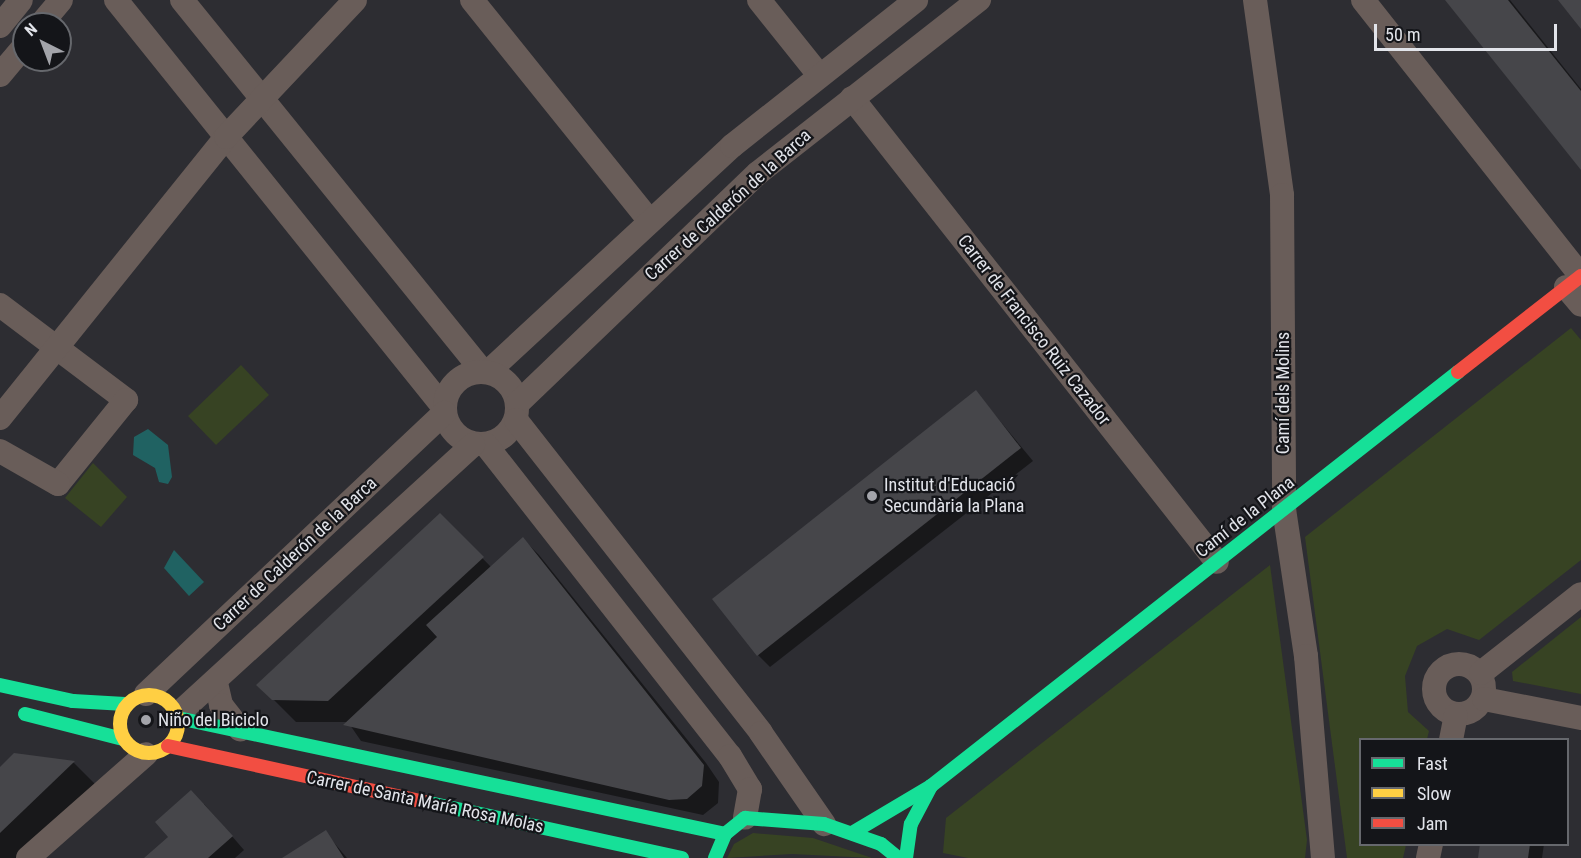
<!DOCTYPE html>
<html>
<head>
<meta charset="utf-8">
<style>
	body { margin:0 }
	#map { position:relative; width:1581px; height:858px; overflow:hidden; background:#2d2d32; font-family:"Roboto Condensed",sans-serif }
	div>[style] { position:absolute }
	.green>* { inset:0; background:#374323 }
	.water>* { inset:0; background:#206262 }
	.shadow>* { inset:0; background:#0007 }
	.building>* { inset:0; background:#46464a }
	.street>* { height:24px; margin:-12px; padding:0 12px; transform-origin:12px; border-radius:12px; background:#695d59 }
	.street>.ring { margin:-12px; padding:0; box-sizing:content-box; background:none; border:24px solid #695d59; border-radius:50% }
	.fast>* { height:14px; margin:-7px; padding:0 7px; transform-origin:7px; border-radius:7px; background:#16e098 }
	.slow>* { height:14px; margin:-7px; padding:0 7px; transform-origin:7px; border-radius:7px; background:#ffcf43 }
	.slow>.ring { margin:-7px; padding:0; box-sizing:content-box; background:none; border:14px solid #ffcf43; border-radius:50% }
	.jam>* { height:14px; margin:-7px; padding:0 7px; transform-origin:7px; border-radius:7px; background:#f24e42 }
	.dots>* { width:16px; height:16px; translate:-50% -50%; box-sizing:border-box; border:3px solid #141519; border-radius:50% }
	span { translate:-50% -50%; white-space:nowrap; text-align:center; line-height:1.15; -webkit-text-stroke:4.5px #141519; paint-order:stroke }
	.street-label { font-size:18px; color:#e2e4ea }
	.poi-label { font-size:18px; color:#e2e4ea }
	.left { translate:0 -50%; text-align:left }
	.legend { position:absolute; left:1359px; top:738px; width:210px; height:108px; box-sizing:border-box; background:#141519; border:2px solid #66686d; margin:0; padding:8px 10px; list-style:none; font-size:18px; color:#e2e4ea }
	.legend li { display:flex; align-items:center; gap:12px; height:30px }
	.legend b { width:30px; border:2px solid #66686d }
	.north { position:absolute; left:12px; top:12px; width:60px; height:60px; box-sizing:border-box; background:#141519; border:2px solid #66686d; border-radius:50%; rotate:318deg; font-size:16px; font-weight:700; line-height:24px; text-align:center; color:#e2e4ea }
	.north::after { content:''; display:block; margin:auto; width:21px; height:27px; background:#a3a4aa; clip-path:polygon(50% 0,100% 100%,50% 72%,0 100%) }
	.scale { position:absolute; left:1374px; top:24px; width:183px; height:27px; box-sizing:border-box; border:3px solid #e2e4ea; border-top:0; padding-left:8px; font-size:18px; line-height:21px; white-space:nowrap; color:#e2e4ea; -webkit-text-stroke:4px #141519; paint-order:stroke }
</style>
</head>
<body>
<div id="map">
	<div class="green">
		<i style="clip-path:polygon(1571px 328px,1581px 340px,1581px 560px,1479px 640px,1447px 629px,1417px 646px,1405px 676px,1408px 712px,1429px 731px,1427px 739px,1360px 740px,1360px 844px,1406px 845px,1403px 858px,1347px 858px,1305px 537px)"></i>
		<i style="clip-path:polygon(241px 365px,269px 395px,216px 445px,188px 416px)"></i>
		<i style="clip-path:polygon(93px 463px,127px 497px,101px 527px,65px 498px)"></i>
		<i style="clip-path:polygon(1270px 565px,1307px 840px,1305px 858px,968px 858px,943px 853px,946px 818px)"></i>
		<i style="clip-path:polygon(1581px 617px,1581px 694px,1513px 681px,1512px 672px)"></i>
		<i style="clip-path:polygon(753px 833px,813px 838px,872px 858px,792px 854px,727px 858px,734px 844px)"></i>
	</div>
	<div class="water">
		<i style="clip-path:polygon(148px 429px,168px 445px,172px 477px,168px 484px,159px 482px,155px 468px,133px 455px,134px 437px)"></i>
		<i style="clip-path:polygon(174px 550px,204px 582px,189px 596px,164px 568px)"></i>
	</div>
	<div class="shadow">
		<i style="clip-path:polygon(1447px 0,1510px 0,1581px 89px,1581px 167px)"></i>
		<i style="clip-path:polygon(976px 392px,1033px 461px,770px 667px,758px 655px)"></i>
		<i style="clip-path:polygon(440px 515px,492px 568px,523px 539px,539px 555px,706px 763px,719px 782px,718px 803px,703px 815px,361px 741px,348px 722px,296px 722px,259px 685px)"></i>
		<i style="clip-path:polygon(15px 755px,74px 763px,96px 785px,20px 858px,0 858px,0 769px)"></i>
		<i style="clip-path:polygon(204px 804px,244px 850px,235px 858px,147px 858px)"></i>
		<i style="clip-path:polygon(325px 832px,347px 858px,285px 858px)"></i>
		<i style="clip-path:polygon(1481px 844px,1544px 844px,1542px 858px,1479px 858px)"></i>
	</div>
	<div class="building">
		<i style="clip-path:polygon(1445px 0,1508px 0,1581px 91px,1581px 170px)"></i>
		<i style="clip-path:polygon(1558px 0,1581px 0,1581px 29px)"></i>
		<i style="clip-path:polygon(976px 390px,1021px 448px,757px 656px,712px 599px)"></i>
		<i style="clip-path:polygon(440px 513px,484px 557px,328px 701px,272px 700px,256px 685px)"></i>
		<i style="clip-path:polygon(523px 537px,704px 765px,702px 786px,687px 799px,669px 800px,343px 725px,437px 637px,426px 625px)"></i>
		<i style="clip-path:polygon(14px 753px,75px 761px,0 833px,0 767px)"></i>
		<i style="clip-path:polygon(191px 790px,233px 836px,208px 858px,144px 858px,168px 837px,155px 822px)"></i>
		<i style="clip-path:polygon(326px 830px,344px 858px,282px 858px)"></i>
		<i style="clip-path:polygon(1480px 844px,1530px 844px,1528px 858px,1478px 858px)"></i>
	</div>
	<div class="street">
		<i style="left:116px;top:0;width:523px;rotate:51.2deg"></i>
		<i style="left:182px;top:0;width:477px;rotate:51deg"></i>
		<i style="left:472px;top:0;width:284px;rotate:51.2deg"></i>
		<i style="left:759px;top:0;width:96px;rotate:51.3deg"></i>
		<i style="left:1255px;top:0;width:197px;rotate:82.1deg"></i>
		<i style="left:1282px;top:195px;width:314px;rotate:89.6deg"></i>
		<i style="left:1284px;top:509px;width:149px;rotate:81.5deg"></i>
		<i style="left:1306px;top:656px;width:203px;rotate:85.2deg"></i>
		<i style="left:1363px;top:0;width:352px;rotate:51.7deg"></i>
		<i style="left:41px;top:24px;width:31px;rotate:-50deg"></i>
		<i style="left:0;top:26px;width:33px;rotate:-51deg"></i>
		<i style="left:0;top:75px;width:38px;rotate:-50deg"></i>
		<i style="left:852px;top:98px;width:590px;rotate:51.81deg"></i>
		<i style="left:1566px;top:287px;width:23px;rotate:50deg"></i>
		<i style="left:0;top:305px;width:158px;rotate:37deg"></i>
		<i style="left:126px;top:400px;width:108px;rotate:129deg"></i>
		<i style="left:58px;top:484px;width:67px;rotate:-150.4deg"></i>
		<i style="left:488px;top:372px;width:333px;rotate:-42.8deg"></i>
		<i style="left:732px;top:146px;width:235px;rotate:-38.4deg"></i>
		<i class="ring" style="left:445px;top:372px;width:48px;height:48px"></i>
		<i style="left:518px;top:403px;width:332px;rotate:-43.8deg"></i>
		<i style="left:758px;top:173px;width:281px;rotate:-38.1deg"></i>
		<i style="left:0;top:418px;width:361px;rotate:-51.2deg"></i>
		<i style="left:226px;top:137px;width:188px;rotate:-46.7deg"></i>
		<i style="left:516px;top:420px;width:397px;rotate:51.9deg"></i>
		<i style="left:761px;top:733px;width:111px;rotate:55.3deg"></i>
		<i style="left:486px;top:445px;width:395px;rotate:51.9deg"></i>
		<i style="left:730px;top:756px;width:39px;rotate:59deg"></i>
		<i style="left:750px;top:789px;width:29px;rotate:100deg"></i>
		<i class="ring" style="left:1434px;top:664px;width:26px;height:26px"></i>
		<i style="left:1481px;top:673px;width:127px;rotate:-38.3deg"></i>
		<i style="left:216px;top:683px;width:23px;rotate:77deg"></i>
		<i style="left:221px;top:705px;width:31px;rotate:52deg"></i>
		<i style="left:146px;top:694px;width:410px;rotate:-43.3deg"></i>
		<i style="left:1484px;top:699px;width:99px;rotate:11.1deg"></i>
		<i style="left:177px;top:715px;width:401px;rotate:-42.4deg"></i>
		<i style="left:1451px;top:740px;width:25px;rotate:-79deg"></i>
		<i style="left:28px;top:858px;width:157px;rotate:-41.4deg"></i>
		<i style="left:1428px;top:858px;width:14px;rotate:-78deg"></i>
	</div>
	<div class="fast">
		<i style="left:0;top:685px;width:75px;rotate:12.4deg"></i>
		<i style="left:73px;top:701px;width:52px;rotate:3.3deg"></i>
		<i style="left:25px;top:714px;width:101px;rotate:14.3deg"></i>
		<i style="left:178px;top:718px;width:559px;rotate:11.97deg"></i>
		<i style="left:425px;top:802px;width:263px;rotate:12.3deg"></i>
		<i style="left:852px;top:833px;width:92px;rotate:-30.7deg"></i>
		<i style="left:931px;top:786px;width:670px;rotate:-38.15deg"></i>
		<i style="left:715px;top:858px;width:26px;rotate:-67deg"></i>
		<i style="left:725px;top:834px;width:26px;rotate:-39deg"></i>
		<i style="left:745px;top:818px;width:79px;rotate:4.3deg"></i>
		<i style="left:824px;top:824px;width:60px;rotate:19.3deg"></i>
		<i style="left:881px;top:844px;width:22px;rotate:39deg"></i>
		<i style="left:906px;top:858px;width:34px;rotate:-82deg"></i>
		<i style="left:911px;top:824px;width:43px;rotate:-62.2deg"></i>
	</div>
	<div class="slow">
		<i class="ring" style="left:120px;top:695px;width:44px;height:44px"></i>
	</div>
	<div class="jam">
		<i style="left:1458px;top:372px;width:156px;rotate:-38deg"></i>
		<i style="left:168px;top:746px;width:263px;rotate:12.3deg"></i>
	</div>
	<div class="dots">
		<i style="left:872px;top:496px;background:#a3a4aa"></i>
		<i style="left:146px;top:720px;background:#a3a4aa"></i>
	</div>
	<div class="street-label">
		<span style="left:728px;top:205px;rotate:-42deg">Carrer de Calderón de la Barca</span>
		<span style="left:1034px;top:330px;rotate:52deg">Carrer de Francisco Ruiz Cazador</span>
		<span style="left:1283px;top:393px;rotate:-90deg">Camí dels Molins</span>
		<span style="left:1245px;top:517px;rotate:-38deg">Camí de la Plana</span>
		<span style="left:295px;top:554px;rotate:-43deg">Carrer de Calderón de la Barca</span>
		<span style="left:425px;top:802px;rotate:12deg">Carrer de Santa María Rosa Molas</span>
	</div>
	<div class="poi-label">
		<span class="left" style="left:884px;top:496px">Institut d'Educació<br>Secundària la Plana</span>
		<span class="left" style="left:158px;top:720px">Niño del Biciclo</span>
	</div>
	<ul class="legend">
	<li><b style="height:8px;background:#16e098"></b>Fast</li>
	<li><b style="height:8px;background:#ffcf43"></b>Slow</li>
	<li><b style="height:8px;background:#f24e42"></b>Jam</li>
	</ul>
	<div class="north">N</div>
	<div class="scale">50 m</div>
</div>
</body>
</html>
